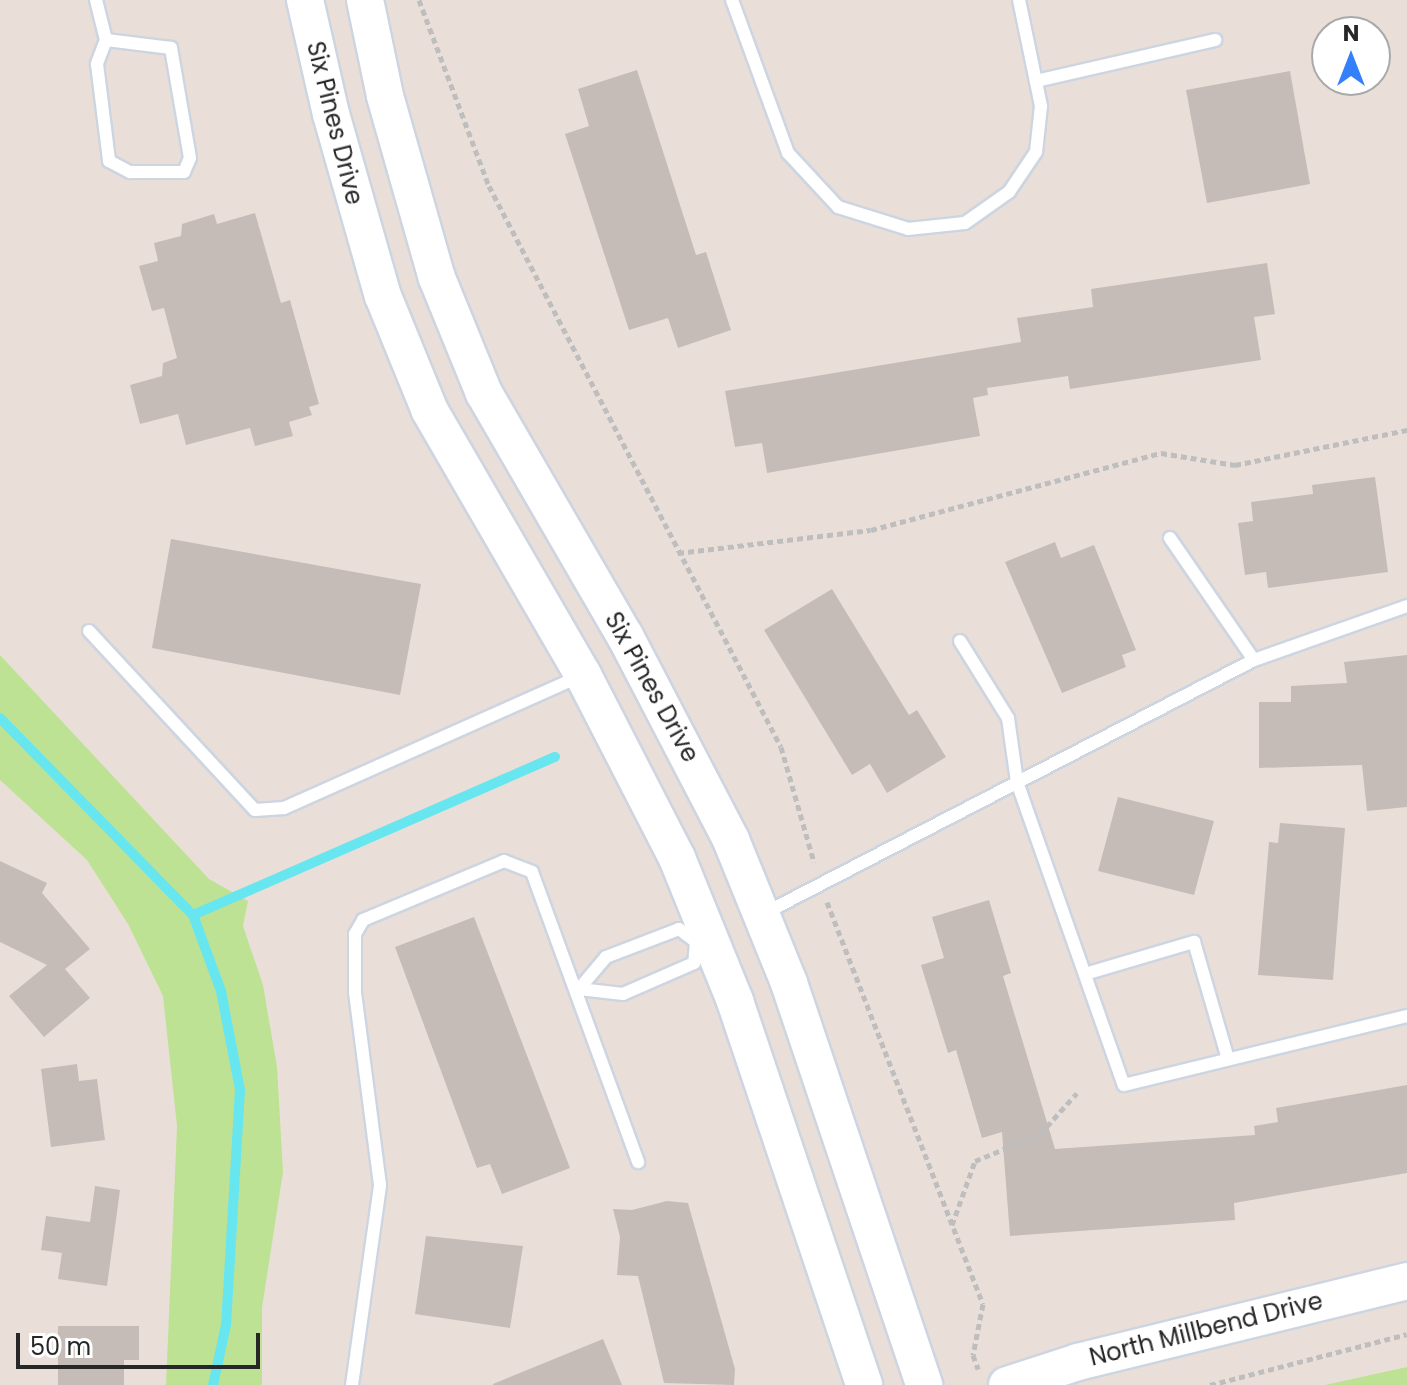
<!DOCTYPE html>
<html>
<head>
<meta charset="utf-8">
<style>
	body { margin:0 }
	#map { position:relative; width:1407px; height:1385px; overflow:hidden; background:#eadfd8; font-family:Poppins,sans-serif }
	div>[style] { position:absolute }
	.green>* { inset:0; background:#bee293 }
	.stream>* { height:10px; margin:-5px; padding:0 5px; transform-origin:5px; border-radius:5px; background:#68e6ef }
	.building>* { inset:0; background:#c5bcb8 }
	.path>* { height:5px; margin-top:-2.5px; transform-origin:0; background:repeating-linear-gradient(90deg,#bebebe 0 6px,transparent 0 10px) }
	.roads { filter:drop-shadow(2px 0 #cdd5e1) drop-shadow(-2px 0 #cdd5e1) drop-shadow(0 2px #cdd5e1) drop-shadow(0 -2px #cdd5e1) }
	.lane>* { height:12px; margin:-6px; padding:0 6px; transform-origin:6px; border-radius:6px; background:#fff }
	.secondary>* { height:36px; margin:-18px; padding:0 18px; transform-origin:18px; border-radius:18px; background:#fff }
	span { translate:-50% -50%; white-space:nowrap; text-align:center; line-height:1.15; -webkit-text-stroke:8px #fff; paint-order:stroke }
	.street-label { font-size:24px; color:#272727 }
	.north { position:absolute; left:1311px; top:16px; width:80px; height:80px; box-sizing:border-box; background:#fff; border:2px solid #a9a9a9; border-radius:50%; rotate:0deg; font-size:22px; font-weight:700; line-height:32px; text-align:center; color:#272727 }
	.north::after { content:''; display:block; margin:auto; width:28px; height:36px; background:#3480fb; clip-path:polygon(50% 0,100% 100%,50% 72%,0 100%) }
	.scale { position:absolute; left:16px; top:1333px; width:244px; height:36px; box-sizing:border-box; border:4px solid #272727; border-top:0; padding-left:10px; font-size:24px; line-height:28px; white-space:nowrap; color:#272727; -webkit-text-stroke:6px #fff; paint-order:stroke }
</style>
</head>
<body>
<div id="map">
	<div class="green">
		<i style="clip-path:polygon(0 655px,209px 879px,248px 901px,243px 926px,263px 985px,277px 1067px,283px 1172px,262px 1308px,262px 1385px,166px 1385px,177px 1126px,163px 996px,128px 924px,87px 860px,0 780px)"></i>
		<i style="clip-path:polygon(1407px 1367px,1407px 1385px,1325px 1385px)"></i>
	</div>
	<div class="stream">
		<i style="left:0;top:718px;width:276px;rotate:45.6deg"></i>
		<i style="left:193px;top:915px;width:81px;rotate:69.8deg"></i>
		<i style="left:221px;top:991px;width:101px;rotate:79.1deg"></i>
		<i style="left:240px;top:1090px;width:235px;rotate:93.4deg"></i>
		<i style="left:226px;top:1325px;width:61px;rotate:102.2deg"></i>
		<i style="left:193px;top:915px;width:395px;rotate:-23.6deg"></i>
	</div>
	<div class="building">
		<i style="clip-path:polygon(637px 70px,696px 255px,706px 252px,731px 330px,678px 348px,668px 318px,629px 330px,565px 134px,589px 126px,578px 89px)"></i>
		<i style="clip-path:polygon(1290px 71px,1310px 184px,1207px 203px,1186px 90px)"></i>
		<i style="clip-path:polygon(255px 213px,281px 303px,290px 300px,319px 404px,309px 407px,312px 415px,289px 422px,293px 436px,255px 446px,250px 428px,186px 445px,178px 414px,140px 424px,130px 385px,162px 376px,163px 363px,177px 358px,164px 308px,152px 311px,139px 266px,158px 261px,154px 243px,181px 236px,182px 224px,214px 214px,217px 224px)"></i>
		<i style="clip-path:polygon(1267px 263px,1275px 314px,1254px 317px,1261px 360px,1070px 389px,1068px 376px,987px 388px,988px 395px,973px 398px,980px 436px,767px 473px,762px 443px,735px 447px,725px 391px,1021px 342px,1017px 318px,1093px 307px,1091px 289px)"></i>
		<i style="clip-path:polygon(1375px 477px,1388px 572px,1268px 588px,1266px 572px,1245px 575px,1238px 523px,1253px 521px,1251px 502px,1313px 494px,1312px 485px)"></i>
		<i style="clip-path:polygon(171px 539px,421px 584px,400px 695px,152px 648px)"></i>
		<i style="clip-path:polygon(1055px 542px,1061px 558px,1094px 545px,1136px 650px,1122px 655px,1126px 667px,1062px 693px,1005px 562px)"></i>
		<i style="clip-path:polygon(832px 589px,909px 715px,917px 710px,946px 757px,887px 793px,870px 764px,852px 775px,764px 630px)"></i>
		<i style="clip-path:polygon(1407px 655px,1407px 807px,1367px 811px,1362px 765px,1259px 768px,1259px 702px,1291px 702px,1291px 686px,1347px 683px,1344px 662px)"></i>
		<i style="clip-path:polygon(1118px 797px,1214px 821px,1194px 895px,1098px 871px)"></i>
		<i style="clip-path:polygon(1280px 823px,1345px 828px,1333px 980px,1258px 975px,1269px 842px,1278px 843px)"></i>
		<i style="clip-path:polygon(0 861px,47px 883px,42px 893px,90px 949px,65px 969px,90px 998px,44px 1037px,9px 996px,47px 965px,0 942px)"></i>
		<i style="clip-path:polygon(989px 900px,1011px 973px,1003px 976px,1055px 1149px,1255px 1135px,1254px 1126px,1278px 1122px,1276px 1108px,1407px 1085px,1407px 1173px,1234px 1203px,1235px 1220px,1010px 1236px,1002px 1132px,982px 1138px,956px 1050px,948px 1053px,921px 965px,944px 958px,932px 917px)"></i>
		<i style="clip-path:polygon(474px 917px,570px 1168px,502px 1194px,490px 1164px,477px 1168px,395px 947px)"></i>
		<i style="clip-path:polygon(77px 1064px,79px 1081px,97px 1079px,105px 1140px,51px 1147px,41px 1069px)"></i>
		<i style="clip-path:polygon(95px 1186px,120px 1190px,107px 1286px,58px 1279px,62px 1253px,41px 1250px,46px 1216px,90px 1222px)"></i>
		<i style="clip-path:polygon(667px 1201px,688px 1203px,735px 1369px,734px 1385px,664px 1383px,638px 1276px,617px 1275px,620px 1237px,613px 1209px,632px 1210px)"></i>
		<i style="clip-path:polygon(426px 1236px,523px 1246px,510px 1328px,415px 1314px)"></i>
		<i style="clip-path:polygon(58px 1326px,139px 1326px,139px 1360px,124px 1360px,124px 1385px,58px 1385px)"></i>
		<i style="clip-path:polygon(603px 1339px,622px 1385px,493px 1385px,493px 1384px)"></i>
	</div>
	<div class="path">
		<i style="left:419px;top:0;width:199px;rotate:69.4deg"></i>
		<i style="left:489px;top:186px;width:632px;rotate:62.5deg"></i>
		<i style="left:781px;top:747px;width:120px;rotate:74deg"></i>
		<i style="left:678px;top:553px;width:194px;rotate:-6.8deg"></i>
		<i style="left:871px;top:530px;width:300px;rotate:-14.9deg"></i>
		<i style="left:1161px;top:453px;width:75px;rotate:9.2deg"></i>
		<i style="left:1235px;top:465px;width:176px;rotate:-11.5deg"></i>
		<i style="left:827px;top:902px;width:431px;rotate:68.8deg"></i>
		<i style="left:983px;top:1304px;width:52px;rotate:101.1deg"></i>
		<i style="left:973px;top:1355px;width:15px;rotate:70deg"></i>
		<i style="left:952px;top:1225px;width:68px;rotate:-70.2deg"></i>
		<i style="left:975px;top:1161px;width:70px;rotate:-22.6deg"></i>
		<i style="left:1040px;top:1134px;width:55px;rotate:-47.9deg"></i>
		<i style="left:1210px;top:1385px;width:203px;rotate:-14.5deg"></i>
	</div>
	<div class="roads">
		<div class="lane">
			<i style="left:96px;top:0;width:41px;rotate:76deg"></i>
			<i style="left:106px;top:40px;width:26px;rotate:111deg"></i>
			<i style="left:97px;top:64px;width:98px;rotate:82.9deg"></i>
			<i style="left:109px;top:161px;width:24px;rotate:28deg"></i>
			<i style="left:130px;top:172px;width:54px"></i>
			<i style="left:184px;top:172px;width:15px;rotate:-67deg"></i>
			<i style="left:190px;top:158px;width:112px;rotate:-99.8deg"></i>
			<i style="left:171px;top:48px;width:65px;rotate:-173deg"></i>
			<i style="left:732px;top:0;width:163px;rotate:69.9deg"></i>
			<i style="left:788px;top:153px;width:74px;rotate:47.2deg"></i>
			<i style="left:838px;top:207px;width:73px;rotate:17.4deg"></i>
			<i style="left:908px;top:229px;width:57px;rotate:-6deg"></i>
			<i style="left:965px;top:223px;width:54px;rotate:-35.2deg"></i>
			<i style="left:1009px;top:192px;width:48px;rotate:-56deg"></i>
			<i style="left:1036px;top:152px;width:46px;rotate:-83.8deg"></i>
			<i style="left:1041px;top:106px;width:108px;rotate:-101.7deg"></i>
			<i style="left:1036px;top:81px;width:184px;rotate:-12.9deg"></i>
			<i style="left:1170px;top:538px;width:148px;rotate:55.5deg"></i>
			<i style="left:89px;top:631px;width:244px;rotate:47.2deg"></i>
			<i style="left:255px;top:810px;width:29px;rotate:-4deg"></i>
			<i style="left:284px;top:808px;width:324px;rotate:-24deg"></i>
			<i style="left:960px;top:641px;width:91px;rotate:58.1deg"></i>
			<i style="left:1008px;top:718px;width:65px;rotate:82deg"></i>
			<i style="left:1017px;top:782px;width:321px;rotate:70.6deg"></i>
			<i style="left:1124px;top:1085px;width:291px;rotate:-13.7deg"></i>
			<i style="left:765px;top:913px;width:551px;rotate:-27.36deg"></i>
			<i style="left:1254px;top:660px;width:162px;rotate:-19.4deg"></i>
			<i style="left:679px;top:929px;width:21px;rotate:37deg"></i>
			<i style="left:696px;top:942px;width:21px;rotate:95deg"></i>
			<i style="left:694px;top:963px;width:77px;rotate:156.4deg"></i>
			<i style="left:623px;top:994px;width:44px;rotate:-173.5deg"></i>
			<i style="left:579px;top:989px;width:42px;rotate:-49.8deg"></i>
			<i style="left:606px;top:957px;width:78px;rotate:-21deg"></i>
			<i style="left:1085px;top:974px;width:114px;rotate:-16.4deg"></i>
			<i style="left:1194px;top:942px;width:122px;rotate:73.8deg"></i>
			<i style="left:352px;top:1385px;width:202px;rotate:-82deg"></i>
			<i style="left:380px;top:1185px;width:195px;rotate:-97.4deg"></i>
			<i style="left:355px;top:992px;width:58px;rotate:-90deg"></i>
			<i style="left:355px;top:934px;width:16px;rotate:-60deg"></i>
			<i style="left:363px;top:920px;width:153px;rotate:-22.7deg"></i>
			<i style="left:504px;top:861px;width:30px;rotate:21deg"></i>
			<i style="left:532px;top:872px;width:309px;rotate:69.9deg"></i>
		</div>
		<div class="secondary">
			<i style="left:305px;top:0;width:117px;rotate:77.2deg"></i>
			<i style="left:331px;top:114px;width:189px;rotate:74.1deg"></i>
			<i style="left:383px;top:296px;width:124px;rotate:67.8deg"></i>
			<i style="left:430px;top:411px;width:305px;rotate:59.9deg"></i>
			<i style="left:583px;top:675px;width:206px;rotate:62.8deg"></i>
			<i style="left:677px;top:858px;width:154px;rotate:67.9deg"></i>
			<i style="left:735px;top:1001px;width:405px;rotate:71.4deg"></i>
			<i style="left:365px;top:0;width:98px;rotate:78.2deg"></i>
			<i style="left:385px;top:96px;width:189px;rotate:74.1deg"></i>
			<i style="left:437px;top:278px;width:124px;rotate:67.8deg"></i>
			<i style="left:484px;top:393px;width:281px;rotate:59.9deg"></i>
			<i style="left:625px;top:636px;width:230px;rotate:62.5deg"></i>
			<i style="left:731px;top:840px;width:154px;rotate:67.9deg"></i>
			<i style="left:789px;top:983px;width:424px;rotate:71.4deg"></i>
			<i style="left:1007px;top:1385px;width:75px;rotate:-17.9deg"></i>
			<i style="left:1078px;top:1362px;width:339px;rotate:-13.8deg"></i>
		</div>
	</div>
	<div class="street-label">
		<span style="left:335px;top:123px;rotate:76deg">Six Pines Drive</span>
		<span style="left:652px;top:687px;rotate:61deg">Six Pines Drive</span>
		<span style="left:1206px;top:1329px;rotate:-14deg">North Millbend Drive</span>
	</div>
	<div class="north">N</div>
	<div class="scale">50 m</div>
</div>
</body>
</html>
